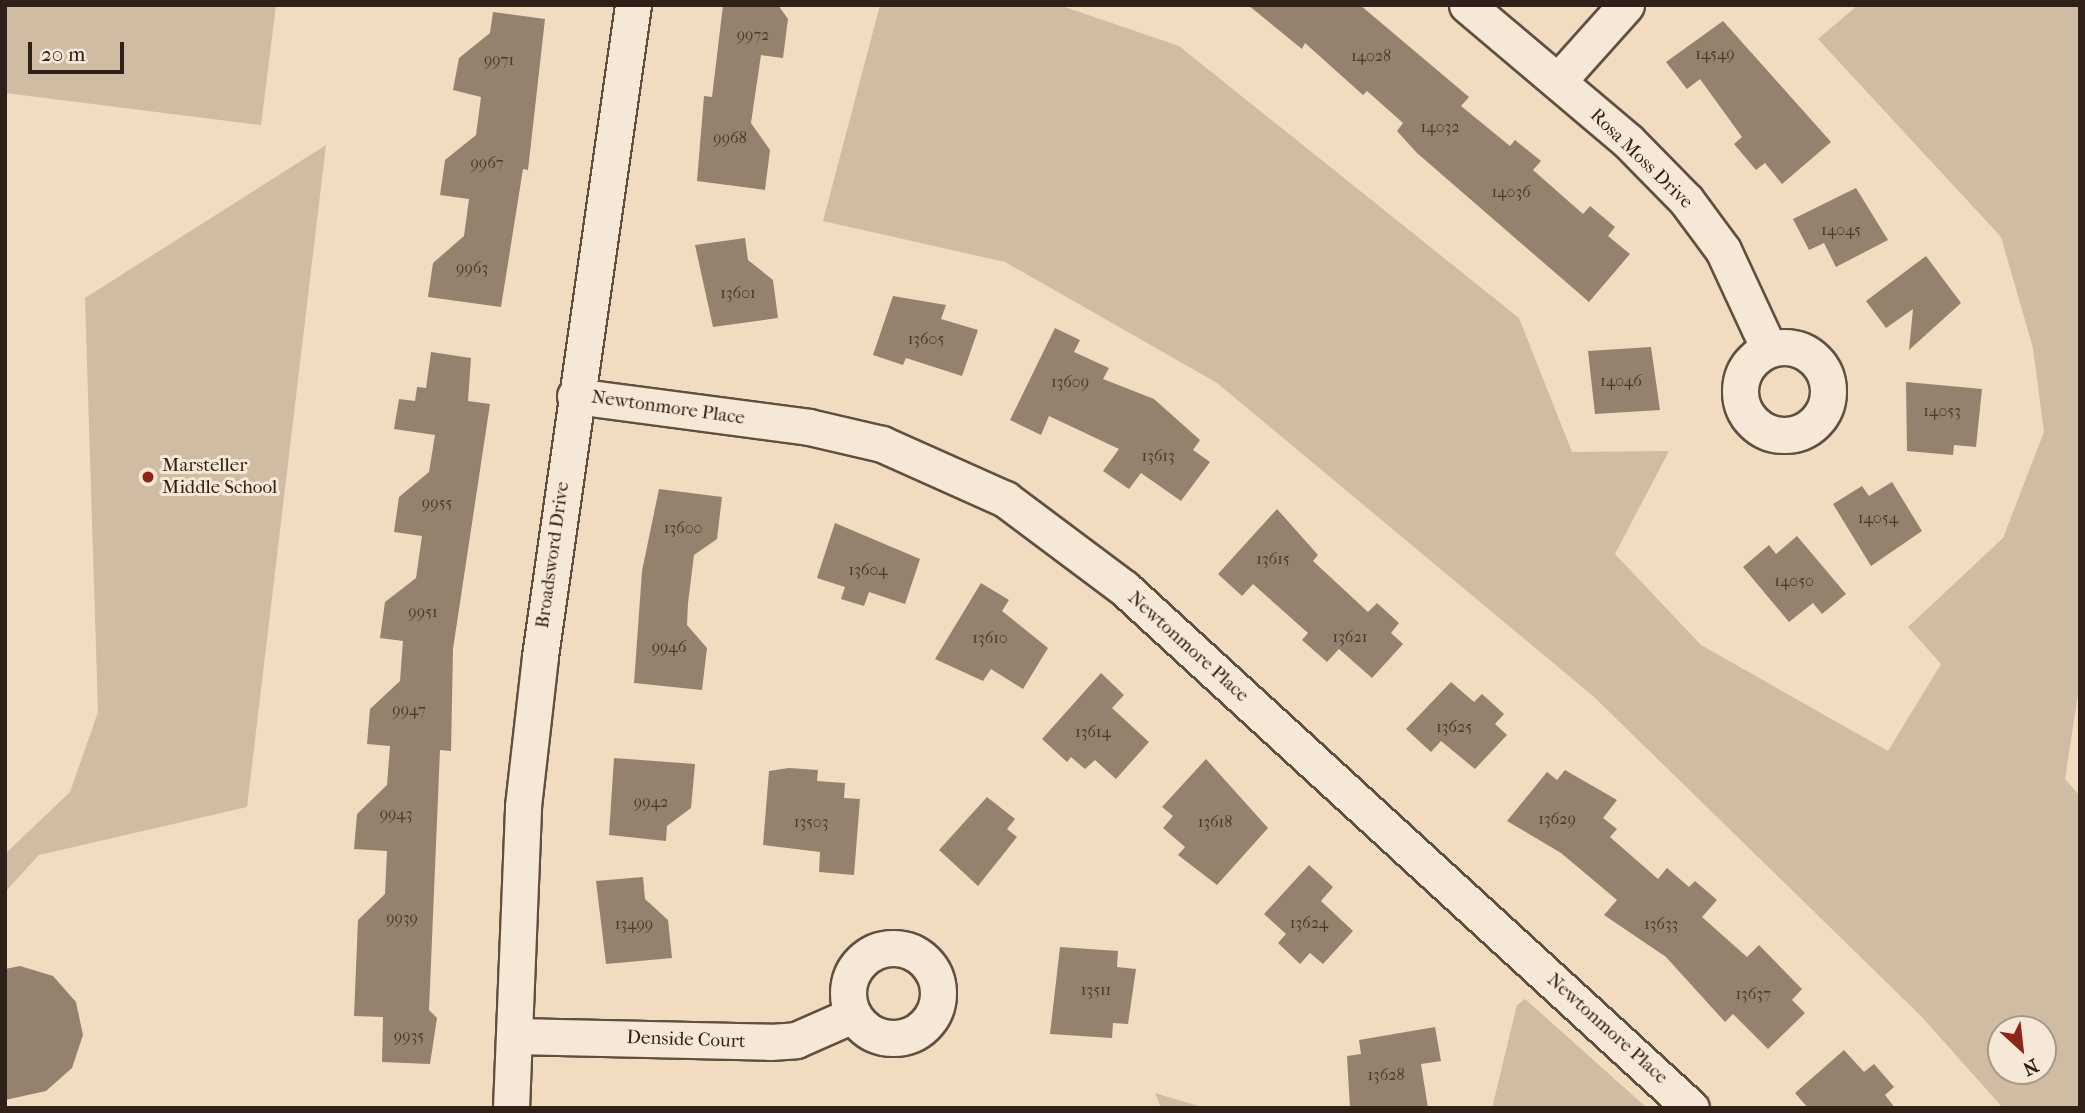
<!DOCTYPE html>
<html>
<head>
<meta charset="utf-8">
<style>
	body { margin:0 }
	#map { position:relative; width:2085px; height:1113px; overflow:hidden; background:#f1dcc0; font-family:"IM FELL French Canon",serif }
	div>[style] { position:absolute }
	.green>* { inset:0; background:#d0bca3 }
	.building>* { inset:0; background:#94826f }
	.roads { filter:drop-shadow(2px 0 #605042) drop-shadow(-2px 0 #605042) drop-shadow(0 2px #605042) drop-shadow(0 -2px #605042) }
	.street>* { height:35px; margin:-17.5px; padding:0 17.5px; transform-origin:17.5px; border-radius:17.5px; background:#f6e8d6 }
	.street>.ring { margin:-17.5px; padding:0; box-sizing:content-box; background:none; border:35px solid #f6e8d6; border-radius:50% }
	.dots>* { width:19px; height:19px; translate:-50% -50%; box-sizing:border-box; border:4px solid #f6e8d6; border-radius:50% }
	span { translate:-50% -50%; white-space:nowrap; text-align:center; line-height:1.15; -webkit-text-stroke:6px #f6e8d6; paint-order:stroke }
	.number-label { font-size:16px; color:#48392e }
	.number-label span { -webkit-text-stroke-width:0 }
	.street-label { font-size:19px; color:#2f2118 }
	.poi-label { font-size:19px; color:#2f2118 }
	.left { translate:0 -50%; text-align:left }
	.frame { position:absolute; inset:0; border:7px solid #2f2118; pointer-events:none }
	.north { position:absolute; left:1987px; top:1015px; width:70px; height:70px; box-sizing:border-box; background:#f6e8d6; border:2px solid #a6988a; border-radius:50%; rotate:153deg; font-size:19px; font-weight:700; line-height:28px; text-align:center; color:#2f2118 }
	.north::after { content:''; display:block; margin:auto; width:24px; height:32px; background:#8f2418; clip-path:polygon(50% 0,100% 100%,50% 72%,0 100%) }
	.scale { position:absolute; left:28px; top:42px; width:96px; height:32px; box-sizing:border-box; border:4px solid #2f2118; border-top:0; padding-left:9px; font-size:21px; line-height:24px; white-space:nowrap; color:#2f2118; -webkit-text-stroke:5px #f6e8d6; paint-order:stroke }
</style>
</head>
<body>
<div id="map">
	<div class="green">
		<i style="clip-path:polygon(5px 5px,276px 5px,261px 125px,5px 93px)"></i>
		<i style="clip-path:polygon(evenodd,880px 5px,1059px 5px,1179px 46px,1519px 318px,1572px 452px,1669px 451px,1615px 554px,1701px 645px,1888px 751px,1941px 664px,1908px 627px,2003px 538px,2044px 432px,2033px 348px,2001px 237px,1818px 39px,1858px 5px,2080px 5px,2080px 681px,2065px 779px,2080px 796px,2080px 1108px,2003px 1108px,1921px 1016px,1593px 696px,1217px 383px,1005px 262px,823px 221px,880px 5px,2043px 1029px,2043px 1071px,2001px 1071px,2001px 1029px,2043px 1029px)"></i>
		<i style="clip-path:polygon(326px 145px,247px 807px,39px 855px,5px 892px,5px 854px,70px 792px,98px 712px,85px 298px)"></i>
		<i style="clip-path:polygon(1525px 999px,1533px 1006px,1647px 1108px,1492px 1108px,1517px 1005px)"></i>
		<i style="clip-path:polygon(1155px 1093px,1205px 1108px,1161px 1108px)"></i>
	</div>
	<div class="building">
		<i style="clip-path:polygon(723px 5px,778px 5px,788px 19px,783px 58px,761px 55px,751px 123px,770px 150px,765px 190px,697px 181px,704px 96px,712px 97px)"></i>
		<i style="clip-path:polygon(1248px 5px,1360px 5px,1469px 97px,1461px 106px,1510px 146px,1515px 140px,1541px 161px,1533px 170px,1583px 214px,1590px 206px,1615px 227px,1608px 236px,1630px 254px,1589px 302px,1417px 153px,1397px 131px,1403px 123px,1367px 91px,1363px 95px,1305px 43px,1302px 49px)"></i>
		<i style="clip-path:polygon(493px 12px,545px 19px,528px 170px,523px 169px,501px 307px,428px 297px,433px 263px,464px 236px,469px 199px,440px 195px,445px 160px,476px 135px,481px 97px,453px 90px,459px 58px,490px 33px)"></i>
		<i style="clip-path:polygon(1723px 21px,1831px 142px,1782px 184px,1765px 163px,1756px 170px,1734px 144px,1742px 137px,1700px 79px,1687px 89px,1666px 62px)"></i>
		<i style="clip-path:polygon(1856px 188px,1888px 240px,1836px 267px,1824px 243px,1809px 250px,1793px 219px)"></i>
		<i style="clip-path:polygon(745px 238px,748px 260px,773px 280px,778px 318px,713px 327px,695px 245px)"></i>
		<i style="clip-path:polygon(1926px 256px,1961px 303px,1909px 350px,1913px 309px,1886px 328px,1866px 301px)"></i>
		<i style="clip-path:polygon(893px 296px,946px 305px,941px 319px,978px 330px,962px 376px,906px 358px,903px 365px,873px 355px)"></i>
		<i style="clip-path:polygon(1055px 328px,1080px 340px,1074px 352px,1109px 368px,1103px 379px,1154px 399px,1200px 440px,1193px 450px,1210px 462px,1181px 501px,1141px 473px,1129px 489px,1103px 471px,1119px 449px,1049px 416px,1041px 435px,1010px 420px)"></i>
		<i style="clip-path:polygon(1651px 347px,1660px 410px,1595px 414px,1588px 351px)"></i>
		<i style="clip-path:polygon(431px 352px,471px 358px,468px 401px,490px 404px,453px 649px,451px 751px,440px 750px,429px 1010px,437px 1018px,430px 1064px,382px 1062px,383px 1017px,354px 1016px,358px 920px,385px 894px,387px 851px,354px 849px,357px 814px,387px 785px,390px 746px,367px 744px,370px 709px,400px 681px,403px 641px,380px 638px,385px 602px,416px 578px,422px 536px,394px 532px,399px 497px,429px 472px,435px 435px,394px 429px,399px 399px,415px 401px,417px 387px,426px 388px)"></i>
		<i style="clip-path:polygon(1906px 382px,1982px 389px,1976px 447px,1954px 445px,1953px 455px,1907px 451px)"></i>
		<i style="clip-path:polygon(1892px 482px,1922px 531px,1871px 566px,1833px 504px,1862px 486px,1869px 496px)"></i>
		<i style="clip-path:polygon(659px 489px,722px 497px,717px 539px,694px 555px,688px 603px,687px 625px,707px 648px,702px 690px,634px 683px,642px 571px)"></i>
		<i style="clip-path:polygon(1277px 509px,1318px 555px,1313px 561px,1368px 612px,1377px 603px,1399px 623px,1391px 633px,1403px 644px,1372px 678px,1339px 649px,1327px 662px,1302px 640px,1308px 633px,1253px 584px,1242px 596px,1218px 574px)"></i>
		<i style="clip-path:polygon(835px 523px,920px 559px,905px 604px,869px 592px,864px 606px,841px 599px,845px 587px,817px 578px)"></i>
		<i style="clip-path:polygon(1797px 536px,1846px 594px,1822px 614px,1813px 603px,1789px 622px,1743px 567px,1769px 545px,1776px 554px)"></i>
		<i style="clip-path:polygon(981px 583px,1009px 600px,1002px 611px,1048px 648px,1023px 689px,991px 669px,983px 681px,935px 659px)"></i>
		<i style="clip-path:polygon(1101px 673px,1124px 695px,1112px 708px,1149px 742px,1116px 779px,1095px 760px,1085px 769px,1071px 757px,1067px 762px,1042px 739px)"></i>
		<i style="clip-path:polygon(1451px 682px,1474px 702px,1482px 694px,1504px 714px,1495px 724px,1507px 735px,1475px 769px,1441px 741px,1431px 752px,1406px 729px)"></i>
		<i style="clip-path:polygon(614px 758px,695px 764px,691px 808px,667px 826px,666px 841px,609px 835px)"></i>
		<i style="clip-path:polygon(1206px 759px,1268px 828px,1217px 885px,1178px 855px,1185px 847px,1163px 828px,1173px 816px,1162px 807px)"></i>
		<i style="clip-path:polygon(789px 768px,818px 770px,817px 781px,845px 783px,844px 798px,860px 799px,854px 875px,819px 872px,820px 852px,763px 845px,769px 771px)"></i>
		<i style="clip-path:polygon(1565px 770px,1617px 800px,1603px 818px,1617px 829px,1610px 837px,1658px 879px,1667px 868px,1689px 887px,1695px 881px,1717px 900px,1702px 917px,1747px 957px,1759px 945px,1802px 989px,1792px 1000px,1805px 1013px,1768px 1049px,1733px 1014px,1725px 1022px,1666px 957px,1604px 915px,1617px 900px,1561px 853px,1507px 821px,1547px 772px,1557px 780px)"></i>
		<i style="clip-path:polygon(987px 797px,1015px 819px,1007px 829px,1017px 837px,978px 886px,939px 850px)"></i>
		<i style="clip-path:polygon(1309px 865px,1333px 887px,1321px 901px,1353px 931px,1323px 964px,1310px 953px,1300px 964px,1278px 943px,1286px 934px,1264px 914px)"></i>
		<i style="clip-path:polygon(643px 877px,645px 899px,668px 920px,672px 958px,606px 964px,596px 881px)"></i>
		<i style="clip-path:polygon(1060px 947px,1118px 951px,1117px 967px,1136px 969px,1128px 1024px,1113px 1023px,1112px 1038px,1050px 1034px)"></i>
		<i style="clip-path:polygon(20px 966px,53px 976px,76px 1002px,83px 1035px,72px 1068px,46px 1091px,5px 1100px,5px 969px)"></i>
		<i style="clip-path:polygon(1435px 1027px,1441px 1061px,1421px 1064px,1428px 1108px,1350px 1108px,1347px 1056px,1361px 1054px,1359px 1040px)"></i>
		<i style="clip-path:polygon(1844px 1050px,1864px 1072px,1874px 1064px,1894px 1087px,1885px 1095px,1895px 1108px,1808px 1108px,1795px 1093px)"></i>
	</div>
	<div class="roads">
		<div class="street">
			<i style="left:1467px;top:5px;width:211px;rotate:40.2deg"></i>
			<i style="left:1628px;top:141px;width:83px;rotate:45.5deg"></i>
			<i style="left:1686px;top:200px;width:62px;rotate:53.5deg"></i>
			<i style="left:1723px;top:250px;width:109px;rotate:65.1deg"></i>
			<i style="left:1558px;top:81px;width:102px;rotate:-48.2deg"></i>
			<i class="ring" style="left:1740px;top:347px;width:53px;height:53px"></i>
			<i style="left:575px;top:396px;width:236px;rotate:7.5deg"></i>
			<i style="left:809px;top:427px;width:75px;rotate:13.1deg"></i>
			<i style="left:882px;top:444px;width:135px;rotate:24.1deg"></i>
			<i style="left:1005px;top:499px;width:149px;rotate:36.8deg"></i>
			<i style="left:1124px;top:588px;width:769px;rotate:42.52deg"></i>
			<i class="ring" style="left:848px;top:948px;width:55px;height:55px"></i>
			<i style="left:514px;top:1036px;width:256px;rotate:1.3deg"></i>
			<i style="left:770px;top:1042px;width:26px;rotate:-4deg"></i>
			<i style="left:796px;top:1040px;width:62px;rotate:-23.7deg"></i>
			<i style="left:511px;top:1108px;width:302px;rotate:-87.7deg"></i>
			<i style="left:523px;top:806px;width:151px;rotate:-83.5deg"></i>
			<i style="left:540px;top:656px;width:658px;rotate:-81.87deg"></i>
		</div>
	</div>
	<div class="dots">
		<i style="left:148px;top:477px;background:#8f2418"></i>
	</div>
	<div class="number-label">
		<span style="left:753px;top:35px">9972</span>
		<span style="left:1715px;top:54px">14549</span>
		<span style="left:1371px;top:56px">14028</span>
		<span style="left:499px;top:60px">9971</span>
		<span style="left:1440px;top:127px">14032</span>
		<span style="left:730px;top:138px">9968</span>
		<span style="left:487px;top:163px">9967</span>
		<span style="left:1511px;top:192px">14036</span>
		<span style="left:1841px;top:230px">14045</span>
		<span style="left:472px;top:268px">9963</span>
		<span style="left:738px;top:293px">13601</span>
		<span style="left:926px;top:339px">13605</span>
		<span style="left:1621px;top:381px">14046</span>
		<span style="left:1070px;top:382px">13609</span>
		<span style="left:1942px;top:411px">14053</span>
		<span style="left:1158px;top:456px">13613</span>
		<span style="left:437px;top:503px">9955</span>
		<span style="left:1878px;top:518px">14054</span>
		<span style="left:683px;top:528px">13600</span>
		<span style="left:1273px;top:559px">13615</span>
		<span style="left:868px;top:570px">13604</span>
		<span style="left:1794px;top:581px">14050</span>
		<span style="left:423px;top:612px">9951</span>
		<span style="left:1350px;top:637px">13621</span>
		<span style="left:990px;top:638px">13610</span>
		<span style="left:669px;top:647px">9946</span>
		<span style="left:409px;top:710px">9947</span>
		<span style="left:1454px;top:727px">13625</span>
		<span style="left:1093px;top:732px">13614</span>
		<span style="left:651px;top:802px">9942</span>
		<span style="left:396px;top:814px">9943</span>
		<span style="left:1557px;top:819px">13629</span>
		<span style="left:811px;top:822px">13503</span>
		<span style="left:1215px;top:822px">13618</span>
		<span style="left:402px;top:918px">9939</span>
		<span style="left:1309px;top:923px">13624</span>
		<span style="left:634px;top:924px">13499</span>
		<span style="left:1661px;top:924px">13633</span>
		<span style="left:1096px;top:990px">13511</span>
		<span style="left:1753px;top:994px">13637</span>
		<span style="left:409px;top:1036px">9935</span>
		<span style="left:1386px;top:1075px">13628</span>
	</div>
	<div class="street-label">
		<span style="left:1641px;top:159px;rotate:44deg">Rosa Moss Drive</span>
		<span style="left:668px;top:408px;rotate:8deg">Newtonmore Place</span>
		<span style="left:553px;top:555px;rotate:-82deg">Broadsword Drive</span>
		<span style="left:1188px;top:647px;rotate:42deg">Newtonmore Place</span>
		<span style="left:1607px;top:1029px;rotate:42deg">Newtonmore Place</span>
		<span style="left:686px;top:1040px;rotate:2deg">Denside Court</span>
	</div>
	<div class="poi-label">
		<span class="left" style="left:162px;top:477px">Marsteller<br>Middle School</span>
	</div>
	<div class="frame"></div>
	<div class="north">N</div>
	<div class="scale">20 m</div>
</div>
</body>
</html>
